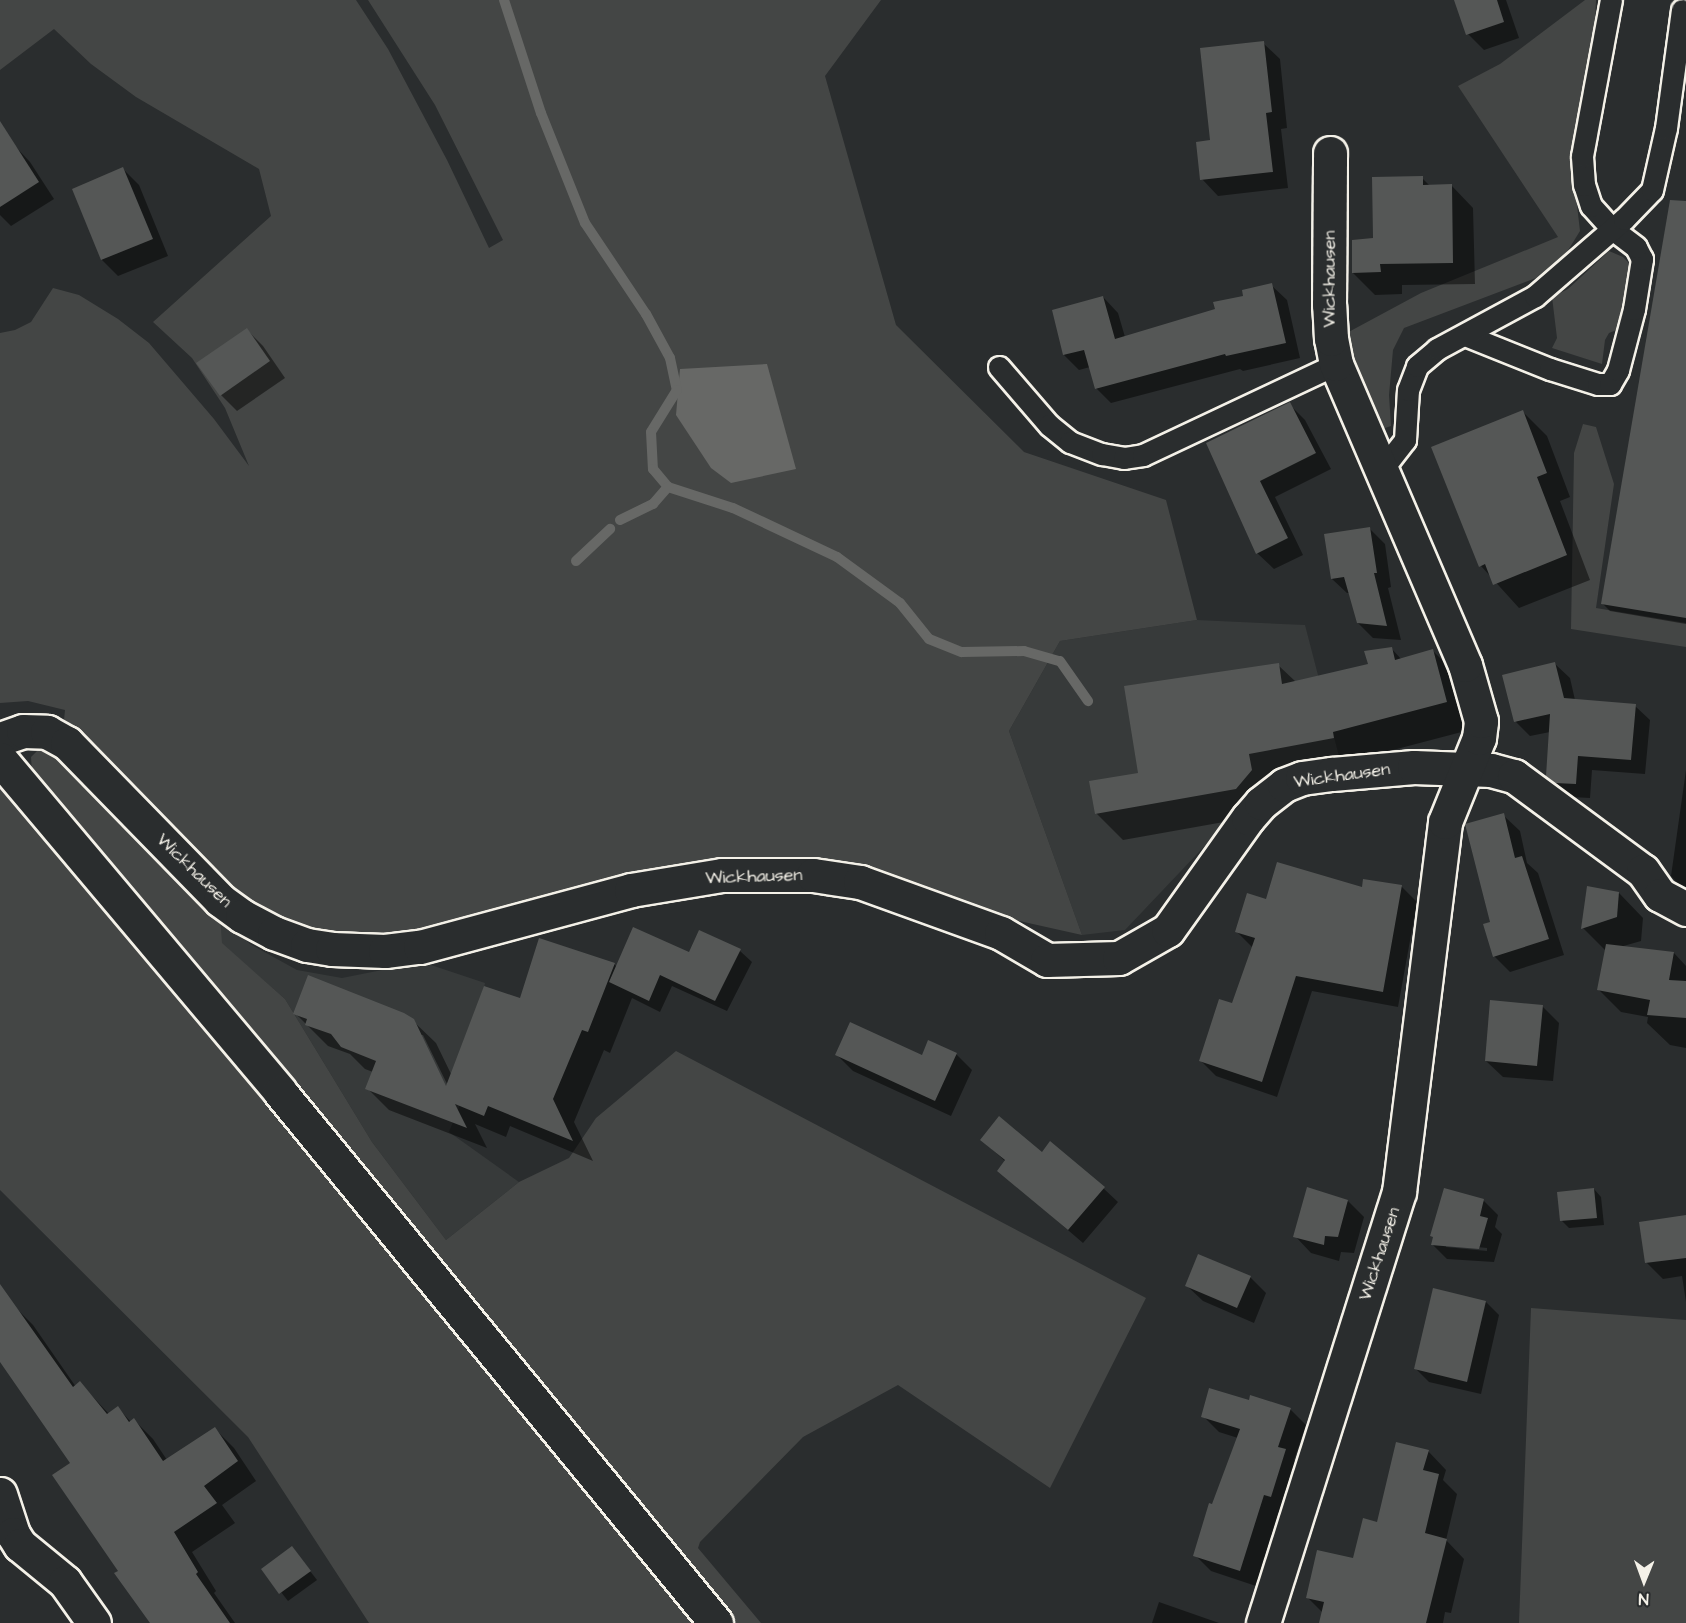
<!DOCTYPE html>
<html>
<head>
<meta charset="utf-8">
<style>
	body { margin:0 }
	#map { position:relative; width:1686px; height:1623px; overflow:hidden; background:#2a2d2e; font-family:"Architects Daughter",sans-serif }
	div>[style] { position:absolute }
	.built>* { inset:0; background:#373a3a }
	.green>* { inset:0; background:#444645 }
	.water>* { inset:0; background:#676866 }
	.shadow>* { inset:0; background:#0007 }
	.stream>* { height:10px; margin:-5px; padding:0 5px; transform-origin:5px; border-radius:5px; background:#676866 }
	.building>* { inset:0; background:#555756 }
	.roads { filter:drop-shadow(2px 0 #f4f1e8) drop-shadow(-2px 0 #f4f1e8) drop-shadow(0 2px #f4f1e8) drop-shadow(0 -2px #f4f1e8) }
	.lane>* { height:21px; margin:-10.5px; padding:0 10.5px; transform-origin:10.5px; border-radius:10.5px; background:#2a2d2e }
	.street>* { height:33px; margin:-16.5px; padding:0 16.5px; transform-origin:16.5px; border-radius:16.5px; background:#2a2d2e }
	.secondary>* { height:33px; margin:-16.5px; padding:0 16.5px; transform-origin:16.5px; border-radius:16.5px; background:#2a2d2e }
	span { translate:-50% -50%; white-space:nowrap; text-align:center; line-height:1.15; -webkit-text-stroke:4.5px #2a2d2e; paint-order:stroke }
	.street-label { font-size:18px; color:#f4f1e8 }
	.north { position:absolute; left:1614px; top:1551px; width:60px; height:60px; -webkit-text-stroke:4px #2a2d2e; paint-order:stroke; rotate:181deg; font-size:16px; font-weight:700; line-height:24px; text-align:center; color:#f4f1e8 }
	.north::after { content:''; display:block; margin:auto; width:21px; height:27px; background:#f4f1e8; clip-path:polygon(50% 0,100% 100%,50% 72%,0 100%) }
</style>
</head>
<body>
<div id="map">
	<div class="built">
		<i style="clip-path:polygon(1197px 620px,1305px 625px,1340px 760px,1272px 775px,1125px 930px,1082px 935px,1009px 731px,1060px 641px)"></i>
		<i style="clip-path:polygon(220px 915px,250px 944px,297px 970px,342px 978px,387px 969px,431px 965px,485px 983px,464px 1095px,449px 1132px,519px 1182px,446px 1240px,372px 1142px,285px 999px,221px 943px)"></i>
	</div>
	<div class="green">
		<i style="clip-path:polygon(0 0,356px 0,388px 49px,447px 160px,489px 248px,503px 240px,435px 105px,368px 0,881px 0,825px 76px,896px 325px,1024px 452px,1166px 500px,1197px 620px,1060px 641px,1009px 731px,1082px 935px,953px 906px,812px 865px,627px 876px,417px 930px,360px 935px,306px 929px,247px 903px,204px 870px,64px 720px,65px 710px,28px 701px,0 703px,0 333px,15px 330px,31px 322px,53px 288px,79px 295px,118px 319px,149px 343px,214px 419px,249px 466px,225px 408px,192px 358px,153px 322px,271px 216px,259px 169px,136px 97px,91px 64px,54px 29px,0 70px)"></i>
		<i style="clip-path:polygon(1585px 0,1596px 0,1595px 26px,1572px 162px,1580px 231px,1567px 252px,1536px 278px,1404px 328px,1393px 350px,1389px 395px,1391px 426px,1382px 429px,1343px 335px,1421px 293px,1558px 237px,1458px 86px,1500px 64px)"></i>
		<i style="clip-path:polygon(1609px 251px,1623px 257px,1629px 263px,1619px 329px,1609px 333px,1605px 340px,1602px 364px,1552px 348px,1557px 338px,1552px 297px,1568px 289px)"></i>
		<i style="clip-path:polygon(1583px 424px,1596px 427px,1614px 484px,1596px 608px,1686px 623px,1686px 647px,1571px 629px,1574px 453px)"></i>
		<i style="clip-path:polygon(50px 750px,66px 758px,220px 915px,222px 943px,285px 999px,372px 1142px,446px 1240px,519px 1182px,569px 1158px,596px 1118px,676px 1051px,1146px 1298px,1050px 1488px,898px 1385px,803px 1437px,700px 1542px,698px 1548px,761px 1623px,735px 1623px,203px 972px,32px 772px,31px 757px,37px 751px)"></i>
		<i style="clip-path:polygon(0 782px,134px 941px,697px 1623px,369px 1623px,248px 1437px,0 1190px)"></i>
		<i style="clip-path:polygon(1531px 1308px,1686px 1320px,1686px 1623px,1519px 1623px)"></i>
	</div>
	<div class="water">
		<i style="clip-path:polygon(767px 364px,796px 469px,731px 483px,711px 468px,676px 415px,680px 369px)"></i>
	</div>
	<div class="shadow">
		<i style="clip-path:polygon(1456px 0,1506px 0,1519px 38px,1484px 50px,1468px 34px)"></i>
		<i style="clip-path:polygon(1263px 43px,1280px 59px,1287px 128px,1281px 129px,1288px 188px,1218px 196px,1202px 179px,1211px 141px)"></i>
		<i style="clip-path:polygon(14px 145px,30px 162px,54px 199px,11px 226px,0 215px,0 154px)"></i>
		<i style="clip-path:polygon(123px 169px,139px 185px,168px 256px,118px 276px,102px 260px,74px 189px)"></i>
		<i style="clip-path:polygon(1422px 178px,1430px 186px,1451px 185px,1473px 208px,1475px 284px,1402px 285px,1402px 294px,1375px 295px,1353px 273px,1374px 239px)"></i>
		<i style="clip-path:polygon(1686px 212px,1686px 624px,1610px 611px,1602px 603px)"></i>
		<i style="clip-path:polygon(1271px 285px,1287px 300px,1300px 358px,1243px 371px,1240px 369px,1111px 403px,1096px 388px,1090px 367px,1079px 370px,1064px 355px,1103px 297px,1118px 313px,1125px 337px,1217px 310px)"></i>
		<i style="clip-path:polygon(247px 330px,263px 346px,285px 378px,237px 411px,221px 395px,198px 363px)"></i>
		<i style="clip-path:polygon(1289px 404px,1305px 420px,1331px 469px,1275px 497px,1303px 555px,1274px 569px,1257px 553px,1208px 444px)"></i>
		<i style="clip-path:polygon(1523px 412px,1547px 436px,1570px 497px,1560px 501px,1590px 580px,1519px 608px,1481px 566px,1433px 448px)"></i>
		<i style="clip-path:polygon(1370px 529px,1385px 544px,1391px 587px,1388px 588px,1401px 640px,1373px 638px,1358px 623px,1350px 593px,1347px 593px,1332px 579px)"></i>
		<i style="clip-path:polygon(1391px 648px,1402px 660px,1433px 651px,1460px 678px,1473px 729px,1275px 781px,1263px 815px,1123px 840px,1096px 813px,1140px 774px,1278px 665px,1296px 682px,1369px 666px)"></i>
		<i style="clip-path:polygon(1555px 664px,1570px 678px,1575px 700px,1635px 706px,1650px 720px,1645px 774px,1592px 770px,1590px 798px,1571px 797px,1548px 776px,1550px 732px,1530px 736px,1516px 722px)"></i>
		<i style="clip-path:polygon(1686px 770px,1686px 892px,1671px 876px)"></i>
		<i style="clip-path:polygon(1503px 815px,1520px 831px,1527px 863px,1538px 873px,1564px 955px,1510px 972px,1494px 956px,1491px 923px)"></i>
		<i style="clip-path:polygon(1402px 887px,1417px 902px,1398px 1007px,1312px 991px,1277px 1097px,1216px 1076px,1200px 1060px,1232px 1005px,1253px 948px,1237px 932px,1363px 889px)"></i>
		<i style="clip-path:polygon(1619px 893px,1643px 918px,1641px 941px,1620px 947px,1674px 953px,1686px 966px,1686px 1048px,1670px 1045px,1647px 1023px,1648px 1017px,1621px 1012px,1598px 989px,1606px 951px,1583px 928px)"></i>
		<i style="clip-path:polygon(evenodd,699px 932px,740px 951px,752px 962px,727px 1011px,672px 986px,660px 1012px,632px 998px,610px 1053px,604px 1050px,574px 1122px,593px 1161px,510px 1126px,506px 1137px,475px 1124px,487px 1148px,389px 1110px,367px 1088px,373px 1072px,365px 1069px,350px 1054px,328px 1046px,295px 1013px,413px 1021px,436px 1043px,452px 1076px,521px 1000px,614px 964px,617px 967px,690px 954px,699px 932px,420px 1035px,423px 1035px,451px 1092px,448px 1093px,420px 1035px)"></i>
		<i style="clip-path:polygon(1542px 1006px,1559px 1023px,1553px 1081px,1503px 1077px,1486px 1061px)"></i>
		<i style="clip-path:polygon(956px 1054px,972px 1070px,951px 1116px,853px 1071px,837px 1055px,923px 1057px)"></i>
		<i style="clip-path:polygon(982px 1140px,1042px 1154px,1103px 1188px,1118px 1202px,1083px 1243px,999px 1171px,1006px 1162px)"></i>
		<i style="clip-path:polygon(1594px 1189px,1601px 1197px,1604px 1225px,1569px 1228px,1562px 1221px)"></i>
		<i style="clip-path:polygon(1348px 1201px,1364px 1217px,1354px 1253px,1341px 1252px,1339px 1261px,1311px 1253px,1295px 1236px)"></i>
		<i style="clip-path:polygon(evenodd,1484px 1201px,1498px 1215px,1495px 1227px,1502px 1234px,1494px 1262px,1447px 1259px,1432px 1244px,1484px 1201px,1446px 1244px,1487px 1248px,1487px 1251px,1446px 1247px,1446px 1244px)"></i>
		<i style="clip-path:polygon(1686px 1217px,1686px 1302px,1682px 1276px,1663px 1279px,1646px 1262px)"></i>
		<i style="clip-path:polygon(1250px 1277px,1266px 1293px,1254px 1323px,1203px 1301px,1186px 1285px)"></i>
		<i style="clip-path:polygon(1486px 1302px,1499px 1315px,1481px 1394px,1429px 1382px,1416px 1369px)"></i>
		<i style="clip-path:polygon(14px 1306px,33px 1325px,76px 1387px,80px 1383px,109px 1414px,118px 1408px,131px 1422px,134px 1420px,153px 1439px,167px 1460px,215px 1429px,234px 1448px,256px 1481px,222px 1505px,235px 1523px,192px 1552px,216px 1591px,214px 1593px,235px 1623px,151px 1623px,120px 1571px,92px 1461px,0 1360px,0 1315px)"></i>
		<i style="clip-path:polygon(1250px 1402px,1290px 1409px,1306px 1425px,1294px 1460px,1301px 1467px,1287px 1512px,1280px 1510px,1256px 1586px,1211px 1571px,1195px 1555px,1238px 1438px,1219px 1432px,1203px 1416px)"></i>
		<i style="clip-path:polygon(1428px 1451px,1446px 1470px,1443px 1480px,1457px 1494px,1446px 1540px,1464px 1559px,1451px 1613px,1445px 1612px,1443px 1623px,1320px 1623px,1323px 1613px,1307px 1597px,1354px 1560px)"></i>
		<i style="clip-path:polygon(292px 1548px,317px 1580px,288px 1601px,263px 1569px)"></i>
		<i style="clip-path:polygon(1159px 1602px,1219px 1623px,1152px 1623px)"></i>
	</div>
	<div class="stream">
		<i style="left:504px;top:0;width:119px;rotate:71.9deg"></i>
		<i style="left:541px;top:113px;width:118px;rotate:68.2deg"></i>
		<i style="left:585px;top:223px;width:110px;rotate:56.2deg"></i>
		<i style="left:646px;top:314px;width:50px;rotate:61.4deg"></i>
		<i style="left:670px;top:358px;width:33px;rotate:78deg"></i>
		<i style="left:677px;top:390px;width:49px;rotate:121.8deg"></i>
		<i style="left:651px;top:432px;width:37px;rotate:87deg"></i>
		<i style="left:653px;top:469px;width:23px;rotate:50deg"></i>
		<i style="left:668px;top:487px;width:68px;rotate:17.9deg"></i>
		<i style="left:733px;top:508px;width:115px;rotate:25.2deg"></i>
		<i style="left:837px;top:557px;width:78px;rotate:36.1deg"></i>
		<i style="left:900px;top:603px;width:46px;rotate:51.1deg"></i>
		<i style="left:929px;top:639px;width:35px;rotate:22deg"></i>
		<i style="left:962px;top:652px;width:62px;rotate:-0.9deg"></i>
		<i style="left:1024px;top:651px;width:37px;rotate:16deg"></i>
		<i style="left:1060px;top:661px;width:49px;rotate:55deg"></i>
		<i style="left:620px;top:520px;width:37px;rotate:-26deg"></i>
		<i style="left:653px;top:504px;width:23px;rotate:-49deg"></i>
		<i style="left:576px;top:561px;width:47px;rotate:-43.3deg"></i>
	</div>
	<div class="building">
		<i style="clip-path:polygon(1454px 0,1497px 0,1504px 22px,1466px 35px)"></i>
		<i style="clip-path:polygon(1264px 41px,1272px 112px,1266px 113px,1273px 172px,1200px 180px,1196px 142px,1210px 140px,1200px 48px)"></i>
		<i style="clip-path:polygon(0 121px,39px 182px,0 207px)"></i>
		<i style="clip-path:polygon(123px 167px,153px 239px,101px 260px,72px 189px)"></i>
		<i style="clip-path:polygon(1423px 176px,1423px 185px,1452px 184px,1453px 263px,1380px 264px,1381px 272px,1352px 273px,1352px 240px,1373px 238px,1372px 177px)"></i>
		<i style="clip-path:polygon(1670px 200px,1686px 201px,1686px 618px,1601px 604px)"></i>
		<i style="clip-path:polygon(1272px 283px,1286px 343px,1226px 356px,1225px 354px,1095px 389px,1084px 350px,1063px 355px,1052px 310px,1103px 296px,1115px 339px,1215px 309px,1213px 302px,1243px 296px,1242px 290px)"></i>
		<i style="clip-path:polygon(247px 328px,270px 361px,220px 396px,196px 363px)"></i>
		<i style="clip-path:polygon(1290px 402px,1316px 453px,1260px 481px,1288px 538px,1256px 554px,1206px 443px)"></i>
		<i style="clip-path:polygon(1523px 410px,1547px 473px,1537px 477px,1567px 555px,1493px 585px,1485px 564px,1479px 567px,1431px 447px)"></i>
		<i style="clip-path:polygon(1370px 527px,1377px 573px,1374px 573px,1387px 626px,1357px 623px,1344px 577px,1331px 579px,1324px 534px)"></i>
		<i style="clip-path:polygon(1392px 647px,1395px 660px,1433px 649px,1447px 702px,1333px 732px,1334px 738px,1249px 754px,1252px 770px,1236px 789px,1095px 814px,1089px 781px,1138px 773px,1124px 686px,1279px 663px,1282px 684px,1368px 664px,1364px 651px)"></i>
		<i style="clip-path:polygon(1555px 662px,1564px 698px,1636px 704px,1631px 760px,1578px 756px,1576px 784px,1555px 783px,1546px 776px,1550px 714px,1514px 722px,1502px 675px)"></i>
		<i style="clip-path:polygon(1504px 813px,1515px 858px,1522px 856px,1549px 939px,1493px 957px,1483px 924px,1490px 922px,1465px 824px)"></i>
		<i style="clip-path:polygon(1277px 862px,1362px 887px,1363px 879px,1402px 885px,1383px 992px,1296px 976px,1262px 1082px,1199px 1061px,1219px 999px,1232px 1003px,1255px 938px,1235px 932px,1247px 893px,1266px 899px)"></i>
		<i style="clip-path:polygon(1587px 886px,1619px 892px,1617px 917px,1581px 929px)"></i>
		<i style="clip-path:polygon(633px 927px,689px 952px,699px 930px,741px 949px,715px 1001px,660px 975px,649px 1001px,609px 982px)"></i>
		<i style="clip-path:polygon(539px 938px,615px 963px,588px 1032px,582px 1030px,553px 1099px,573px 1141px,488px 1106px,484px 1116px,455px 1104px,467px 1128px,365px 1089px,376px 1061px,341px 1047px,331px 1034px,305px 1025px,307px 1019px,293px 1014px,308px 975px,404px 1013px,414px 1019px,446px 1086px,484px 986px,520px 998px)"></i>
		<i style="clip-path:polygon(1606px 944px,1674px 952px,1669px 980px,1686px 981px,1686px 1018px,1647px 1015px,1650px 1000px,1597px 990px)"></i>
		<i style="clip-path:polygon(1490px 1000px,1543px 1005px,1537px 1066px,1485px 1061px)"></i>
		<i style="clip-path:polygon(850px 1022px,922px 1055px,928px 1040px,957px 1053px,935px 1101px,835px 1055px)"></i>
		<i style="clip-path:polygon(999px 1116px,1042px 1152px,1050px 1141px,1105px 1187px,1068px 1230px,997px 1171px,1005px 1160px,980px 1140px)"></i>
		<i style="clip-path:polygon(1307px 1187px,1348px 1200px,1338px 1237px,1325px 1236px,1324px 1245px,1293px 1237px)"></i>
		<i style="clip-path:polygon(1444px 1188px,1484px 1199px,1480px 1216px,1488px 1218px,1479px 1249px,1431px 1245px,1433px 1237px,1430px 1236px)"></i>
		<i style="clip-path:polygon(1594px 1188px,1597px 1218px,1560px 1221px,1557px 1192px)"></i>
		<i style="clip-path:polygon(1686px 1215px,1686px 1258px,1645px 1263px,1639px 1222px)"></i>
		<i style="clip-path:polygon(1198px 1254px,1251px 1276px,1237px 1308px,1185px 1286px)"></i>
		<i style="clip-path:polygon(0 1284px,73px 1387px,80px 1381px,107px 1414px,118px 1406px,129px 1422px,134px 1418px,163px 1461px,215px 1427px,238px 1461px,204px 1486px,217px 1503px,174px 1532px,198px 1572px,196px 1574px,230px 1623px,150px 1623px,114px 1573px,118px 1571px,52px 1475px,70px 1463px,0 1362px)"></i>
		<i style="clip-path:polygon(1433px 1288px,1486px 1301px,1467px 1382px,1414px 1369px)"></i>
		<i style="clip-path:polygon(1209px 1388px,1249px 1400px,1250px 1395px,1291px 1408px,1278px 1447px,1286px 1449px,1271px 1497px,1264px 1495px,1240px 1571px,1193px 1556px,1209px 1503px,1212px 1504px,1240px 1429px,1201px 1417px)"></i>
		<i style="clip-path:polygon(1396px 1442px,1429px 1450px,1423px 1470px,1439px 1474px,1425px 1533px,1447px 1539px,1426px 1623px,1319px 1623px,1324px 1602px,1306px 1598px,1317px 1550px,1353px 1558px,1363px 1518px,1377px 1522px)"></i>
		<i style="clip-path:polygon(292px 1546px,311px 1571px,279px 1594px,261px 1569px)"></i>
	</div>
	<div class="roads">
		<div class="lane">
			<i style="left:1465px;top:335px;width:92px;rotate:21.8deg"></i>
			<i style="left:1550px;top:369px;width:50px;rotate:17.4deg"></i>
			<i style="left:1598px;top:384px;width:12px"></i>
			<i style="left:1610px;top:384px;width:16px;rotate:-60deg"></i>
			<i style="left:1618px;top:370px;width:63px;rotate:-75.3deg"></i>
			<i style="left:1634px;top:309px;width:51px;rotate:-80.9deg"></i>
			<i style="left:1642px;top:259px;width:13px;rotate:-117deg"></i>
			<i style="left:1636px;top:247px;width:30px;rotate:-143deg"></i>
			<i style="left:1612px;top:229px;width:31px;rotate:-132deg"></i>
			<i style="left:1591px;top:206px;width:22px;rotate:-108deg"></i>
			<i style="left:1584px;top:185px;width:29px;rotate:-94deg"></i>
			<i style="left:1582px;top:156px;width:159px;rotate:-79.5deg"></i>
			<i style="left:999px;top:367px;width:77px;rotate:49.2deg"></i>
			<i style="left:1049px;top:425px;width:27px;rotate:39deg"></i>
			<i style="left:1070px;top:442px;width:34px;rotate:21deg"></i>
			<i style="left:1102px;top:454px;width:22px;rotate:10deg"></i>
			<i style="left:1124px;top:458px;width:19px;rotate:-9deg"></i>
			<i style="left:1143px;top:455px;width:213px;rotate:-25.2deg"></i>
			<i style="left:1383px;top:468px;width:36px;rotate:-52deg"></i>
			<i style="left:1405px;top:440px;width:50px;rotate:-86.6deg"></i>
			<i style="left:1408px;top:390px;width:26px;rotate:-69deg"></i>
			<i style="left:1417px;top:366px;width:26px;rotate:-40deg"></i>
			<i style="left:1437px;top:349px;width:111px;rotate:-28.4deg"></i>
			<i style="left:1535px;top:296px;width:118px;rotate:-40.9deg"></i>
			<i style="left:1624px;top:219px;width:40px;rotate:-46deg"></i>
			<i style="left:1652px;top:190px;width:64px;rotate:-77.3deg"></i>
			<i style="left:1666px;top:128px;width:119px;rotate:-82.3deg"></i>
		</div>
		<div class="street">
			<i style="left:0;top:739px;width:24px;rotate:-19deg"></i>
			<i style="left:23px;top:731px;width:24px;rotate:2deg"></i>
			<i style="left:47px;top:732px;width:23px;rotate:29deg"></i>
			<i style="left:67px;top:743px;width:219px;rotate:45.7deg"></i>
			<i style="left:220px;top:900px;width:27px;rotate:36deg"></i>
			<i style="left:242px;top:916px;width:36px;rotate:28deg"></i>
			<i style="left:274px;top:933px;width:35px;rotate:20deg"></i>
			<i style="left:307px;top:945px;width:25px;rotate:9deg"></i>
			<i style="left:332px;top:949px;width:53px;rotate:2.2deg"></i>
			<i style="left:385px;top:951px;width:35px;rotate:-7deg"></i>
			<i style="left:420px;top:947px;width:219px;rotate:-15.1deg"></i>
			<i style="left:631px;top:890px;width:92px;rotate:-9.4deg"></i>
			<i style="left:722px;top:875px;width:91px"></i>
			<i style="left:813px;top:875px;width:48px;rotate:8.5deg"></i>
			<i style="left:860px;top:882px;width:150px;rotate:19.9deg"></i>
			<i style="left:1001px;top:933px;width:53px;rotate:30.4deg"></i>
			<i style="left:1047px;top:960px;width:72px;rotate:-1.6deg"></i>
			<i style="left:1119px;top:958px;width:56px;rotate:-29.7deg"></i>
			<i style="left:1168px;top:930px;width:138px;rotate:-54.5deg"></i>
			<i style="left:1248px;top:818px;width:20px;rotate:-49deg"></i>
			<i style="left:1261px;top:803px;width:29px;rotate:-38deg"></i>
			<i style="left:1284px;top:785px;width:19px;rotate:-21deg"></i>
			<i style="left:1302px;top:778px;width:30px;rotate:-8deg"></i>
			<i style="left:1332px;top:774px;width:82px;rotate:-4.9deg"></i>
			<i style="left:1414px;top:767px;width:77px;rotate:2.2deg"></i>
			<i style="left:1491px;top:770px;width:24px;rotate:15deg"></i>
			<i style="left:1514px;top:776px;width:160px;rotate:36.4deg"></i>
			<i style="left:1643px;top:871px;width:29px;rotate:55deg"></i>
			<i style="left:1660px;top:895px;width:30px;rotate:28deg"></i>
			<i style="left:0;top:1494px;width:42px;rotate:72deg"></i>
			<i style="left:13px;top:1534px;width:13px;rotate:58deg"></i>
			<i style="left:20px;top:1545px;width:58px;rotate:39.4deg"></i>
			<i style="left:65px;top:1582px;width:50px;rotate:54.7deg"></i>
			<i style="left:1263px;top:1623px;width:452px;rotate:-72.5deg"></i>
			<i style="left:1399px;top:1192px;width:373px;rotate:-82.9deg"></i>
			<i style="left:1445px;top:822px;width:91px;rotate:-68deg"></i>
			<i style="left:1479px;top:738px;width:17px;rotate:-83deg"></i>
			<i style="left:1481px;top:721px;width:58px;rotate:-105.9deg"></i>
			<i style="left:1465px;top:665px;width:327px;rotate:-113.2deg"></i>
			<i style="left:1336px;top:364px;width:25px;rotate:-101deg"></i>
			<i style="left:1331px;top:339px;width:34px;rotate:-93deg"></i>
			<i style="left:1329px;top:305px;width:152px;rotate:-89.6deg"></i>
		</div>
		<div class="secondary">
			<i style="left:0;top:759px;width:435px;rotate:49.9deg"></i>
			<i style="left:280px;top:1092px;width:687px;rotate:50.61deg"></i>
		</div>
	</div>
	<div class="street-label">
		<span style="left:1330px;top:279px;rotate:-90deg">Wickhausen</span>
		<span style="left:1342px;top:776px;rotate:-8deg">Wickhausen</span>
		<span style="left:194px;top:871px;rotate:44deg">Wickhausen</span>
		<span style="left:754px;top:877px;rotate:-2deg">Wickhausen</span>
		<span style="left:1380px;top:1254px;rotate:-72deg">Wickhausen</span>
	</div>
	<div class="north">N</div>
</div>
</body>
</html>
